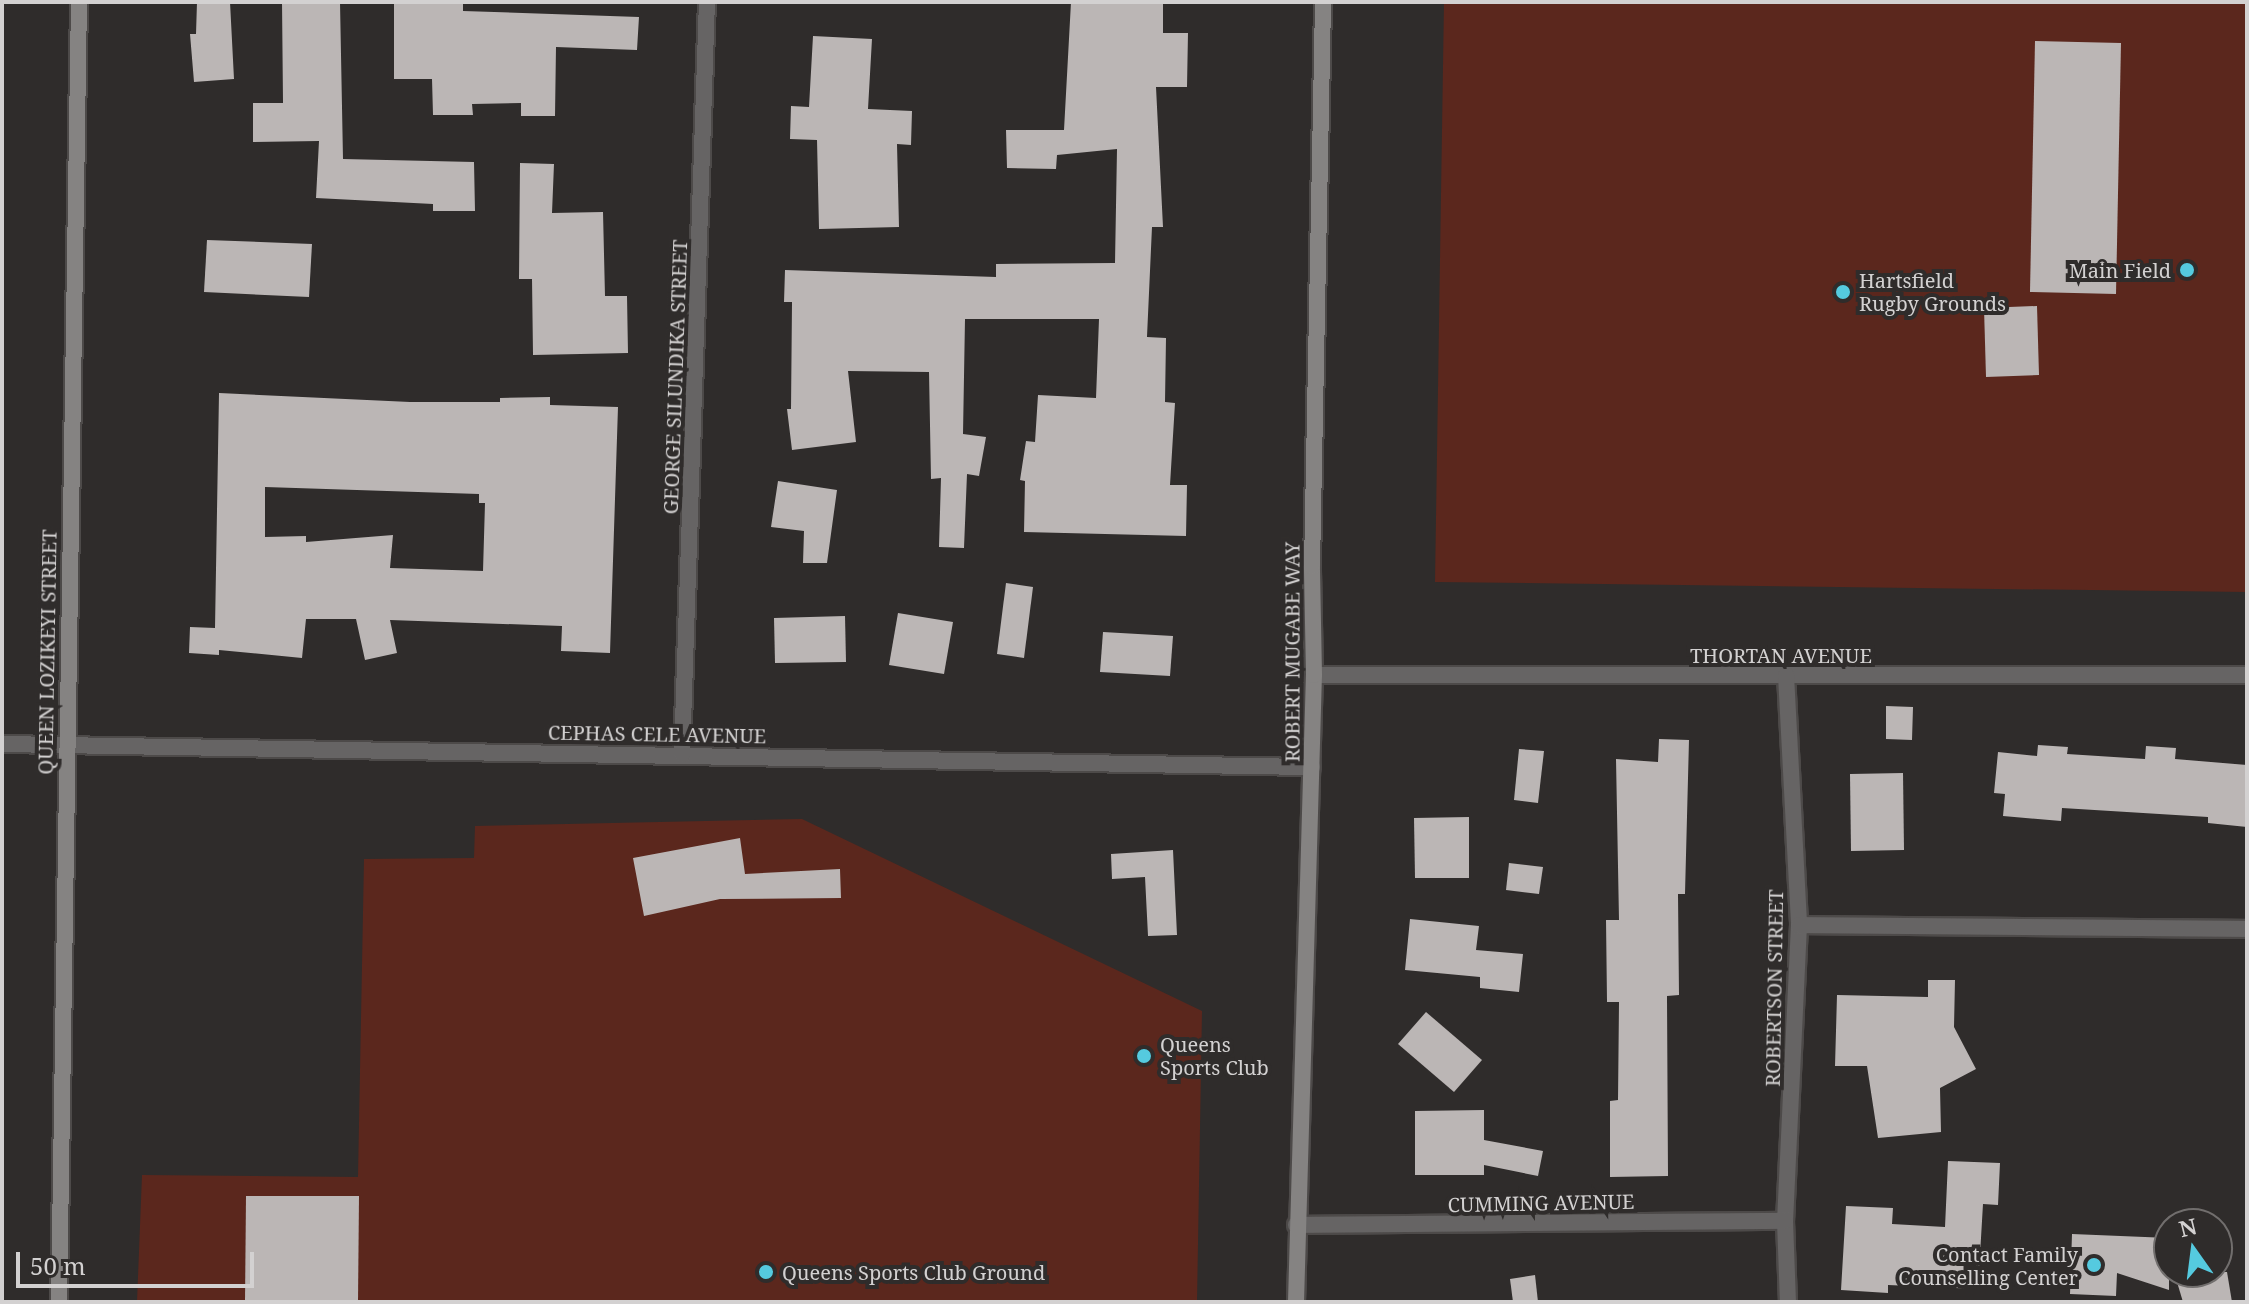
<!DOCTYPE html>
<html>
<head>
<meta charset="utf-8">
<style>
	body { margin:0 }
	#map { position:relative; width:2249px; height:1304px; overflow:hidden; background:#2f2c2b; font-family:"Noto Serif",serif }
	div>[style] { position:absolute }
	.green>* { inset:0; background:#5b271d }
	.building>* { inset:0; background:#bbb6b5 }
	.roads { filter:drop-shadow(2px 0 #4d4a49) drop-shadow(-2px 0 #4d4a49) drop-shadow(0 2px #4d4a49) drop-shadow(0 -2px #4d4a49) }
	.street>* { height:16px; margin:-8px; padding:0 8px; transform-origin:8px; border-radius:8px; background:#666464 }
	.secondary>* { height:16px; margin:-8px; padding:0 8px; transform-origin:8px; border-radius:8px; background:#858382 }
	.dots>* { width:22px; height:22px; translate:-50% -50%; box-sizing:border-box; border:4px solid #2f2c2b; border-radius:50% }
	span { translate:-50% -50%; white-space:nowrap; text-align:center; line-height:1.15; -webkit-text-stroke:8px #2f2c2b; paint-order:stroke }
	.poi-label { font-size:20px; color:#d3d1d1 }
	.right { translate:-100% -50%; text-align:right }
	.left { translate:0 -50%; text-align:left }
	.street-label { font-size:20px; color:#d3d1d1 }
	.frame { position:absolute; inset:0; border:4px solid #d3d1d1; pointer-events:none }
	.north { position:absolute; left:2153px; top:1208px; width:80px; height:80px; box-sizing:border-box; background:#2f2c2b; border:2px solid #716e6d; border-radius:50%; rotate:346deg; font-size:22px; font-weight:700; line-height:32px; text-align:center; color:#d3d1d1 }
	.north::after { content:''; display:block; margin:auto; width:28px; height:36px; background:#55cadf; clip-path:polygon(50% 0,100% 100%,50% 72%,0 100%) }
	.scale { position:absolute; left:16px; top:1252px; width:238px; height:36px; box-sizing:border-box; border:4px solid #d3d1d1; border-top:0; padding-left:10px; font-size:24px; line-height:28px; white-space:nowrap; color:#d3d1d1; -webkit-text-stroke:6px #2f2c2b; paint-order:stroke }
</style>
</head>
<body>
<div id="map">
	<div class="green">
		<i style="clip-path:polygon(1444px 2px,2247px 2px,2247px 592px,1435px 582px)"></i>
		<i style="clip-path:polygon(802px 819px,1202px 1011px,1197px 1302px,137px 1302px,142px 1175px,358px 1177px,364px 859px,474px 858px,475px 826px)"></i>
	</div>
	<div class="building">
		<i style="clip-path:polygon(197px 2px,230px 2px,234px 79px,194px 82px,190px 34px,196px 34px)"></i>
		<i style="clip-path:polygon(282px 2px,340px 2px,343px 159px,474px 162px,475px 211px,433px 211px,433px 204px,316px 198px,319px 141px,253px 142px,253px 103px,283px 103px)"></i>
		<i style="clip-path:polygon(394px 2px,463px 2px,463px 11px,639px 17px,637px 50px,556px 47px,555px 116px,521px 116px,521px 103px,472px 104px,473px 115px,433px 115px,432px 79px,394px 79px)"></i>
		<i style="clip-path:polygon(1071px 2px,1163px 2px,1163px 33px,1188px 33px,1187px 87px,1156px 87px,1163px 227px,1152px 227px,1147px 337px,1166px 338px,1165px 402px,1175px 403px,1170px 485px,1187px 485px,1186px 536px,1024px 532px,1025px 481px,1020px 480px,1026px 441px,1035px 442px,1038px 395px,1096px 398px,1099px 319px,965px 319px,963px 434px,986px 437px,979px 476px,967px 474px,964px 548px,939px 547px,941px 478px,931px 479px,929px 372px,848px 371px,856px 442px,792px 450px,787px 409px,791px 409px,792px 302px,784px 302px,785px 270px,996px 277px,996px 264px,1115px 263px,1117px 149px,1057px 155px,1056px 169px,1007px 168px,1006px 130px,1064px 130px)"></i>
		<i style="clip-path:polygon(813px 36px,872px 39px,868px 109px,912px 111px,911px 145px,897px 144px,899px 227px,819px 229px,817px 140px,790px 139px,791px 106px,809px 107px)"></i>
		<i style="clip-path:polygon(2035px 41px,2121px 43px,2116px 294px,2030px 292px)"></i>
		<i style="clip-path:polygon(520px 163px,554px 164px,552px 213px,603px 212px,605px 296px,627px 296px,628px 353px,533px 355px,532px 279px,519px 279px)"></i>
		<i style="clip-path:polygon(207px 240px,312px 244px,309px 297px,204px 292px)"></i>
		<i style="clip-path:polygon(2037px 306px,2039px 375px,1986px 377px,1984px 308px)"></i>
		<i style="clip-path:polygon(evenodd,219px 393px,410px 402px,500px 402px,500px 398px,550px 397px,550px 405px,618px 407px,610px 653px,561px 651px,562px 626px,390px 620px,397px 653px,365px 660px,356px 619px,306px 619px,302px 658px,219px 650px,219px 655px,189px 653px,190px 627px,215px 628px,219px 393px,265px 487px,479px 494px,479px 503px,485px 503px,483px 571px,390px 568px,393px 535px,306px 542px,306px 536px,265px 537px,265px 487px)"></i>
		<i style="clip-path:polygon(778px 481px,837px 490px,827px 563px,803px 563px,804px 531px,771px 527px)"></i>
		<i style="clip-path:polygon(1006px 583px,1033px 587px,1024px 658px,997px 654px)"></i>
		<i style="clip-path:polygon(898px 613px,953px 622px,944px 674px,889px 665px)"></i>
		<i style="clip-path:polygon(845px 616px,846px 662px,775px 663px,774px 618px)"></i>
		<i style="clip-path:polygon(1103px 632px,1173px 636px,1170px 676px,1100px 672px)"></i>
		<i style="clip-path:polygon(1886px 706px,1913px 707px,1912px 740px,1886px 739px)"></i>
		<i style="clip-path:polygon(1659px 739px,1689px 740px,1685px 894px,1678px 894px,1679px 995px,1667px 996px,1668px 1176px,1610px 1177px,1610px 1101px,1618px 1100px,1619px 1002px,1607px 1002px,1606px 920px,1619px 920px,1616px 759px,1658px 762px)"></i>
		<i style="clip-path:polygon(2038px 745px,2068px 747px,2067px 754px,2145px 759px,2146px 746px,2176px 748px,2175px 759px,2247px 765px,2247px 827px,2208px 823px,2208px 817px,2062px 808px,2061px 821px,2003px 816px,2005px 794px,1994px 793px,1998px 752px,2037px 756px)"></i>
		<i style="clip-path:polygon(1519px 749px,1544px 751px,1538px 803px,1514px 800px)"></i>
		<i style="clip-path:polygon(1903px 773px,1904px 850px,1851px 851px,1850px 774px)"></i>
		<i style="clip-path:polygon(1469px 817px,1469px 878px,1415px 878px,1414px 818px)"></i>
		<i style="clip-path:polygon(740px 838px,745px 874px,840px 869px,841px 898px,720px 899px,644px 916px,633px 858px)"></i>
		<i style="clip-path:polygon(1173px 850px,1177px 935px,1148px 936px,1145px 877px,1112px 879px,1111px 854px)"></i>
		<i style="clip-path:polygon(1509px 863px,1543px 867px,1539px 894px,1506px 890px)"></i>
		<i style="clip-path:polygon(1410px 919px,1479px 926px,1476px 950px,1523px 954px,1519px 992px,1480px 988px,1480px 977px,1405px 970px)"></i>
		<i style="clip-path:polygon(1928px 980px,1955px 980px,1954px 1027px,1976px 1069px,1940px 1088px,1941px 1132px,1878px 1138px,1867px 1066px,1835px 1066px,1837px 995px,1928px 997px)"></i>
		<i style="clip-path:polygon(1426px 1012px,1482px 1060px,1454px 1092px,1398px 1044px)"></i>
		<i style="clip-path:polygon(1484px 1110px,1484px 1140px,1543px 1151px,1538px 1176px,1484px 1165px,1484px 1175px,1415px 1175px,1415px 1111px)"></i>
		<i style="clip-path:polygon(1948px 1161px,2000px 1163px,1998px 1205px,1983px 1204px,1978px 1289px,1888px 1285px,1888px 1293px,1841px 1290px,1846px 1206px,1893px 1208px,1892px 1224px,1945px 1227px)"></i>
		<i style="clip-path:polygon(246px 1196px,359px 1196px,358px 1302px,245px 1302px)"></i>
		<i style="clip-path:polygon(2072px 1234px,2169px 1238px,2169px 1290px,2117px 1273px,2116px 1296px,2070px 1294px)"></i>
		<i style="clip-path:polygon(2174px 1272px,2227px 1272px,2232px 1302px,2183px 1302px)"></i>
		<i style="clip-path:polygon(1535px 1275px,1538px 1302px,1513px 1302px,1510px 1279px)"></i>
	</div>
	<div class="roads">
		<div class="street">
			<i style="left:1314px;top:675px;width:933px"></i>
			<i style="left:1786px;top:675px;width:250px;rotate:87deg"></i>
			<i style="left:1799px;top:925px;width:296px;rotate:92.7deg"></i>
			<i style="left:1785px;top:1221px;width:81px;rotate:87.9deg"></i>
			<i style="left:2px;top:744px;width:1310px;rotate:1.01deg"></i>
			<i style="left:682px;top:754px;width:752px;rotate:-88.1deg"></i>
			<i style="left:1799px;top:925px;width:448px;rotate:0.5deg"></i>
			<i style="left:1296px;top:1225px;width:489px;rotate:-0.5deg"></i>
		</div>
		<div class="secondary">
			<i style="left:59px;top:1302px;width:1300px;rotate:-89.12deg"></i>
			<i style="left:1296px;top:1302px;width:627px;rotate:-88.36deg"></i>
			<i style="left:1314px;top:675px;width:109px;rotate:-91.1deg"></i>
			<i style="left:1312px;top:566px;width:564px;rotate:-88.88deg"></i>
		</div>
	</div>
	<div class="dots">
		<i style="left:2187px;top:270px;background:#55cadf"></i>
		<i style="left:1843px;top:292px;background:#55cadf"></i>
		<i style="left:1144px;top:1056px;background:#55cadf"></i>
		<i style="left:2094px;top:1265px;background:#55cadf"></i>
		<i style="left:766px;top:1272px;background:#55cadf"></i>
	</div>
	<div class="poi-label">
		<span class="right" style="left:2171px;top:270px">Main Field</span>
		<span class="left" style="left:1859px;top:292px">Hartsfield<br>Rugby Grounds</span>
		<span class="left" style="left:1160px;top:1056px">Queens<br>Sports Club</span>
		<span class="right" style="left:2078px;top:1266px">Contact Family<br>Counselling Center</span>
		<span class="left" style="left:782px;top:1272px">Queens Sports Club Ground</span>
	</div>
	<div class="street-label">
		<span style="left:675px;top:377px;rotate:-88deg">GEORGE SILUNDIKA STREET</span>
		<span style="left:47px;top:652px;rotate:-89deg">QUEEN LOZIKEYI STREET</span>
		<span style="left:1292px;top:652px;rotate:-90deg">ROBERT MUGABE WAY</span>
		<span style="left:1781px;top:655px">THORTAN AVENUE</span>
		<span style="left:657px;top:734px;rotate:1deg">CEPHAS CELE AVENUE</span>
		<span style="left:1774px;top:988px;rotate:-89deg">ROBERTSON STREET</span>
		<span style="left:1541px;top:1203px;rotate:-1deg">CUMMING AVENUE</span>
	</div>
	<div class="frame"></div>
	<div class="north">N</div>
	<div class="scale">50 m</div>
</div>
</body>
</html>
